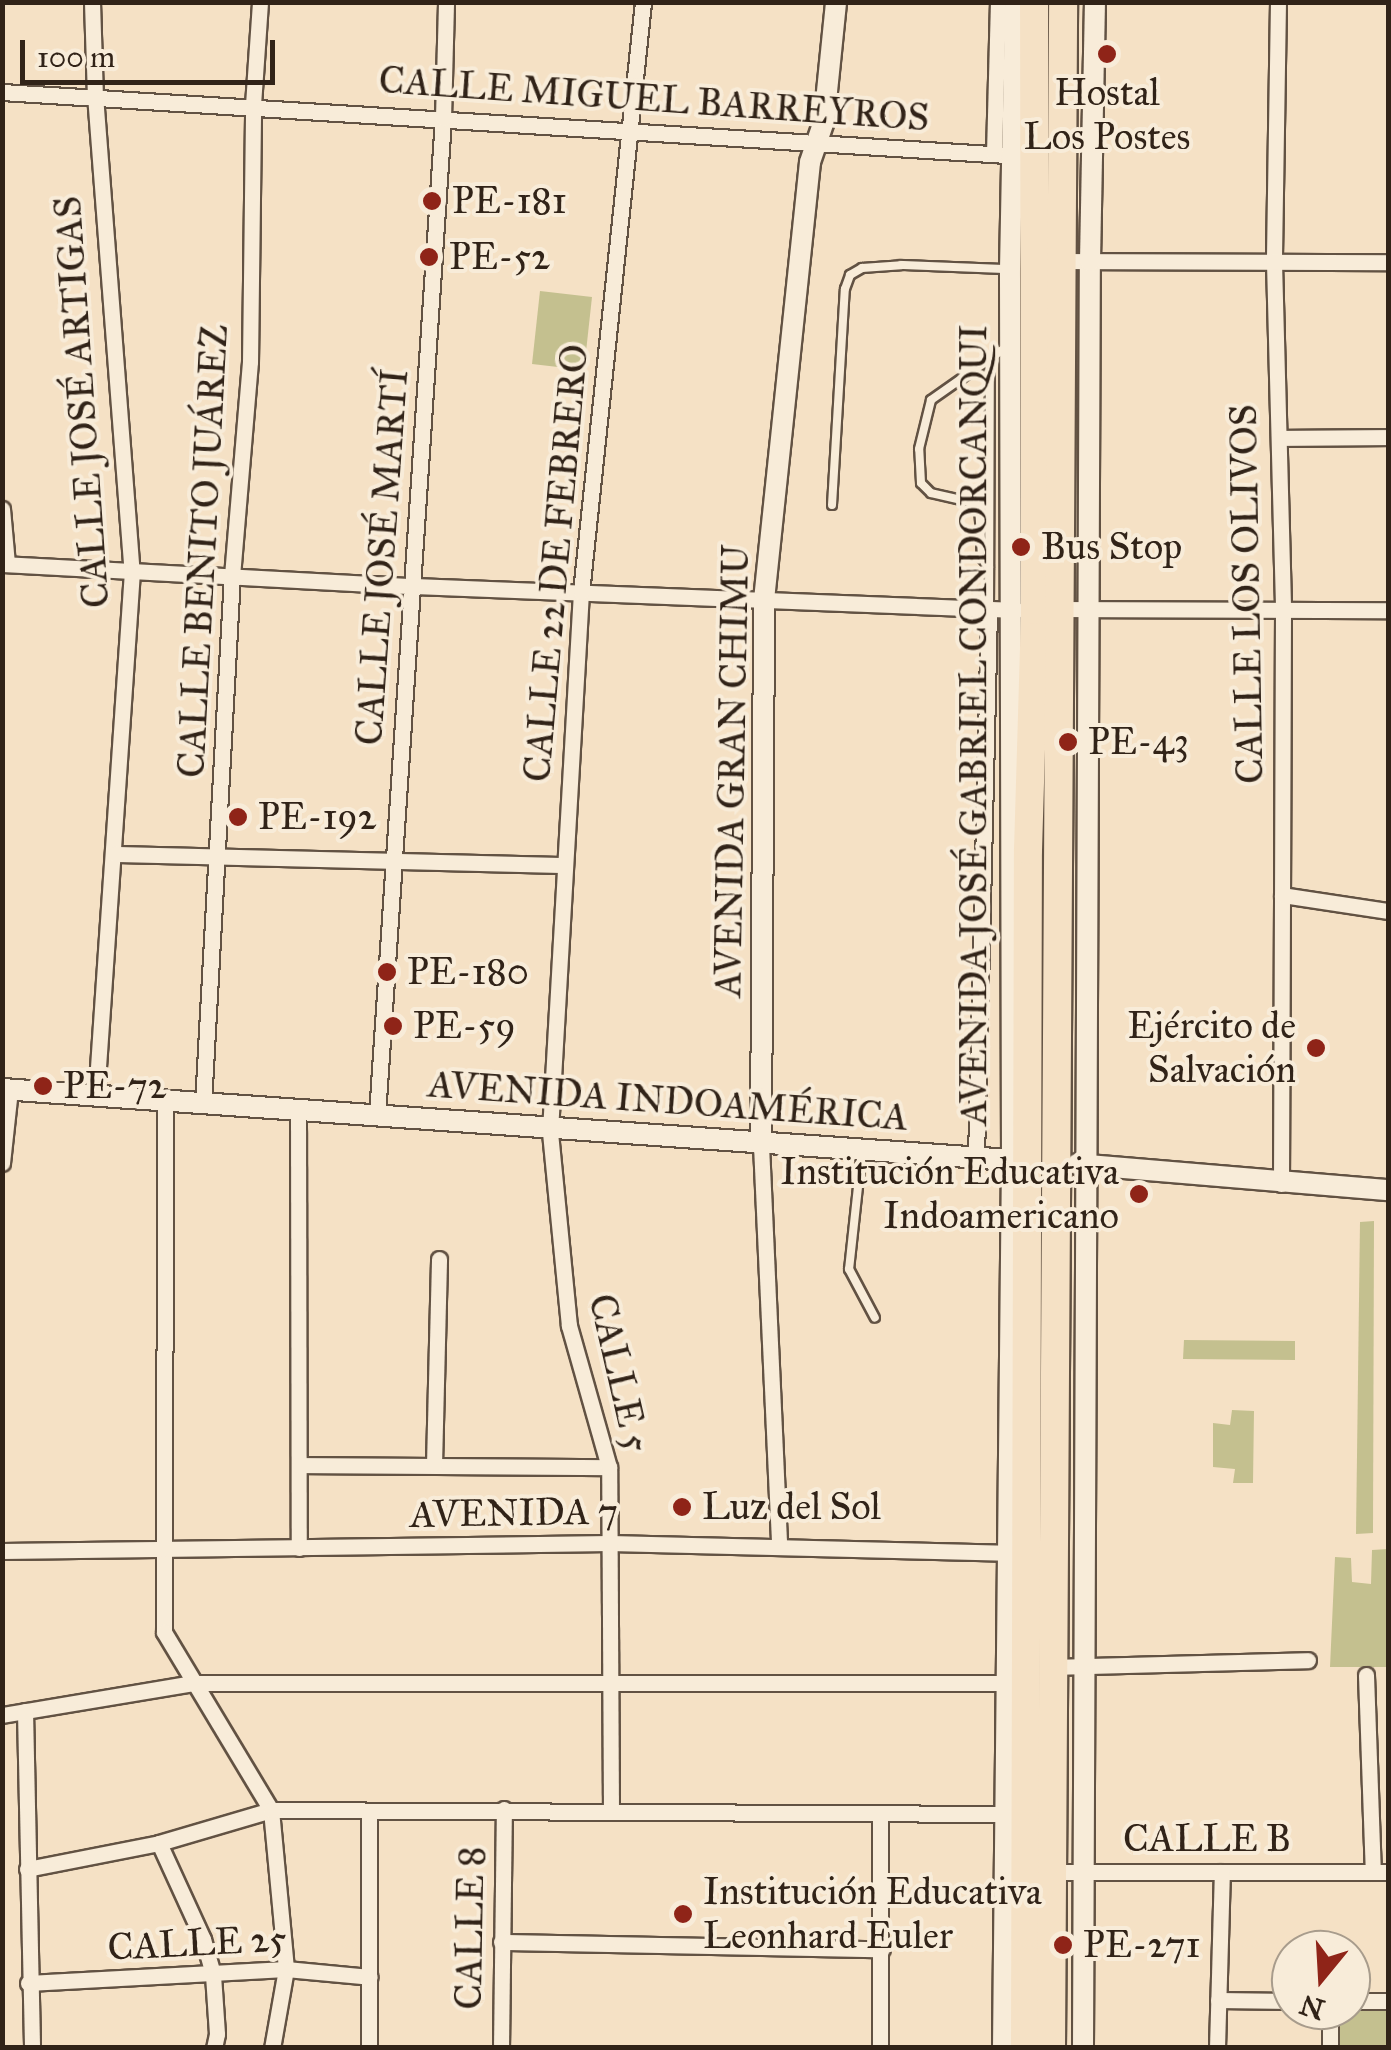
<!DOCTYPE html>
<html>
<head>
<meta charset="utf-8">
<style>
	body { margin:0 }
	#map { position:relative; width:1391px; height:2050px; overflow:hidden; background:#f5e1c5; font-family:"IM FELL Great Primer",serif }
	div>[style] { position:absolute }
	.green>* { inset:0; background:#c4c08f }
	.roads { filter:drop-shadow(2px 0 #625243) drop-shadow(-2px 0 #625243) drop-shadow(0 2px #625243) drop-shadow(0 -2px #625243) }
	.lane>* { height:8px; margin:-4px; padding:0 4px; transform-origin:4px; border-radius:4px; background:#f8ecd9 }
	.street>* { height:15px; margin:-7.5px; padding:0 7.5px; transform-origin:7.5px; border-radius:7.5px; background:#f8ecd9 }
	.secondary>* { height:20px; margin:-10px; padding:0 10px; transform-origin:10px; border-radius:10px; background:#f8ecd9 }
	.highway>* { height:28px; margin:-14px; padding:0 14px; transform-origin:14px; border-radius:14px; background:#f5e1c5 }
	.dots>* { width:28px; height:28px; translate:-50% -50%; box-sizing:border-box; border:5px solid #f8ecd9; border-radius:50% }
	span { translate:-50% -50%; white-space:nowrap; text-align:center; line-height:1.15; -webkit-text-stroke:8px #f8ecd9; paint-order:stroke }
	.poi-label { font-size:38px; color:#312318 }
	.left { translate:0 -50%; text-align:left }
	.right { translate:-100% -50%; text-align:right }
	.street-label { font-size:38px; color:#312318 }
	.frame { position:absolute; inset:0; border:5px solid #312318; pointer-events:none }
	.north { position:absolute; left:1271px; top:1930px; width:100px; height:100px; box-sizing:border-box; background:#f8ecd9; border:2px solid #a89c8c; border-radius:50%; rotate:198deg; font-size:28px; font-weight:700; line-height:40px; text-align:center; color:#312318 }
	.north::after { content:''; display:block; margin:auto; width:35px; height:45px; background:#8f2418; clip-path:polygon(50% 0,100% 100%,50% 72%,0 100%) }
	.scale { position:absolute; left:20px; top:40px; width:255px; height:45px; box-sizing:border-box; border:5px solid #312318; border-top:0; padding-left:12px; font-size:30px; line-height:35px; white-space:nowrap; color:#312318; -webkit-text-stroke:8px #f8ecd9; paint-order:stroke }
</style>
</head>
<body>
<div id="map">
	<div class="green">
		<i style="clip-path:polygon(540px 291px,592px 297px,584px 370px,532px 364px)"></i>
		<i style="clip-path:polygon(1374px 1221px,1373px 1533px,1356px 1534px,1360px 1222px)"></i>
		<i style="clip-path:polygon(1184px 1340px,1295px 1341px,1295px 1360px,1183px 1359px)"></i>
		<i style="clip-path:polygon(1232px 1410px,1254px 1411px,1253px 1483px,1233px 1483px,1235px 1469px,1213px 1467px,1213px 1423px,1230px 1425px)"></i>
		<i style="clip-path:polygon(1388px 1549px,1388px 1667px,1330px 1667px,1335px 1557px,1351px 1558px,1352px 1582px,1371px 1584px,1372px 1550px)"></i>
		<i style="clip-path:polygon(1351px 2007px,1388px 2008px,1388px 2047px,1338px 2047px,1338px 2010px)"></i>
	</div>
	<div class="roads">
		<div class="lane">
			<i style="left:832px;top:505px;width:216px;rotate:-86.6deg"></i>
			<i style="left:845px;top:289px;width:15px;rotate:-70deg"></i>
			<i style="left:850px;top:275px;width:14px;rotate:-30deg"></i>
			<i style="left:862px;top:268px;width:39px;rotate:-4deg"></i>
			<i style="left:901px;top:265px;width:105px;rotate:2.2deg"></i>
			<i style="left:989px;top:567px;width:11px;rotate:-128deg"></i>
			<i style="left:982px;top:558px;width:54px;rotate:-93.2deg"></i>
			<i style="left:979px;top:504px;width:49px;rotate:-167.1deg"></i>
			<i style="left:931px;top:493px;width:14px;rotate:-135deg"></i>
			<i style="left:921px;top:483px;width:34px;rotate:-93deg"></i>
			<i style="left:919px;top:449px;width:50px;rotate:-76.2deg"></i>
			<i style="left:931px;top:400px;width:90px;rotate:-35.1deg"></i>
			<i style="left:989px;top:609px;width:251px;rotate:-89.8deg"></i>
			<i style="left:862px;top:1150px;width:120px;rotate:96.2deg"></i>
			<i style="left:849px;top:1269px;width:55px;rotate:62deg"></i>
		</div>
		<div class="street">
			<i style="left:92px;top:2px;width:93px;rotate:88.2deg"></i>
			<i style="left:95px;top:95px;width:477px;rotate:85.6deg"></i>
			<i style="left:132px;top:571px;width:527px;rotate:93.92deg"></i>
			<i style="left:1278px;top:2px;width:260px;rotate:90.9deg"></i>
			<i style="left:1274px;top:262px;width:351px;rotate:88.5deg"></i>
			<i style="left:1283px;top:613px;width:571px;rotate:90.2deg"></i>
			<i style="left:2px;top:92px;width:1021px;rotate:3.59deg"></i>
			<i style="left:994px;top:154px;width:152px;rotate:-88.5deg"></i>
			<i style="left:1062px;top:261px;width:326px;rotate:0.2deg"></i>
			<i style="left:1279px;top:438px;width:109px;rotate:-0.5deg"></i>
			<i style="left:2px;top:509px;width:55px;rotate:84.8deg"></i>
			<i style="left:2px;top:564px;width:413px;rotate:3.1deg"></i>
			<i style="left:414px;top:586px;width:603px;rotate:2.28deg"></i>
			<i style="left:1055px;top:609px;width:333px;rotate:0.2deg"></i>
			<i style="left:115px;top:854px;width:448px;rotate:1.4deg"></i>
			<i style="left:1282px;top:895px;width:107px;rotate:8.6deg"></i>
			<i style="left:165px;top:1101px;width:531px;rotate:90.11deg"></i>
			<i style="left:164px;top:1632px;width:208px;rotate:59deg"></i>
			<i style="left:271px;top:1810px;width:160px;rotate:84.6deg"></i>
			<i style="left:286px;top:1969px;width:80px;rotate:100deg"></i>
			<i style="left:203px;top:1104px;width:529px;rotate:-86.86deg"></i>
			<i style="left:232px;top:576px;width:215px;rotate:-85.2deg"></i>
			<i style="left:250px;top:362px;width:257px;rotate:-89.3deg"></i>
			<i style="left:253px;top:105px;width:103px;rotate:-86.1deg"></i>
			<i style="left:298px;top:1110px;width:438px;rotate:89.9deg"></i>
			<i style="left:377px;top:1115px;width:999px;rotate:-86.21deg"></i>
			<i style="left:443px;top:118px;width:116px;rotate:-88.5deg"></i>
			<i style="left:761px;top:1145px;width:400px;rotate:87.4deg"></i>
			<i style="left:976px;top:1158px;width:549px;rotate:-88.64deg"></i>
			<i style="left:2px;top:1163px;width:74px;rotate:-83.8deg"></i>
			<i style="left:299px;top:1465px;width:310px;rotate:0.4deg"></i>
			<i style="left:434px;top:1465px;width:206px;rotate:-88.6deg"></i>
			<i style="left:2px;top:1551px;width:608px;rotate:-0.75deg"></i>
			<i style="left:610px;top:1543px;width:407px;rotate:1.4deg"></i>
			<i style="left:1049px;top:1667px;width:259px;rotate:-1.5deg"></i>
			<i style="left:1366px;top:1675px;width:197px;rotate:88deg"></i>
			<i style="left:25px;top:1711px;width:337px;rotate:88.8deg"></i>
			<i style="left:2px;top:1715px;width:194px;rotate:-9.5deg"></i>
			<i style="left:193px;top:1683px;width:823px"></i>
			<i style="left:611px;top:1811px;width:344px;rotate:-90.3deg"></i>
			<i style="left:609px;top:1467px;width:147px;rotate:-105.8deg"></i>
			<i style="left:569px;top:1326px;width:196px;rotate:-95.6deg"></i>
			<i style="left:550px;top:1131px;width:540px;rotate:-86.71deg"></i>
			<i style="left:581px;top:592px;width:593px;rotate:-84deg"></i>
			<i style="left:369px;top:1812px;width:236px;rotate:90deg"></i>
			<i style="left:159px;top:1843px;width:106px;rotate:65.4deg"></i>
			<i style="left:203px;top:1939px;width:37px;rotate:74deg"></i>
			<i style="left:213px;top:1975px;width:59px;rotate:86.1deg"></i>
			<i style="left:217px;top:2034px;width:14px;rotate:102deg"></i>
			<i style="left:27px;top:1869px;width:135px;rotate:-11.1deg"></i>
			<i style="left:159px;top:1843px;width:117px;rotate:-16.4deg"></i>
			<i style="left:271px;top:1810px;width:741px;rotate:0.31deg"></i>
			<i style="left:1048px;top:1872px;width:340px"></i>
			<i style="left:501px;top:1942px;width:381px;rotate:1.1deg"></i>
			<i style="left:28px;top:1983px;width:258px;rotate:-3.1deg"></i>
			<i style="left:286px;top:1969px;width:84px;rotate:5.4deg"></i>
			<i style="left:1218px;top:2000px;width:73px;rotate:0.8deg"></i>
			<i style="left:1351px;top:2001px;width:37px"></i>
			<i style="left:501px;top:2048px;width:239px;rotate:-89.3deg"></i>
			<i style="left:880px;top:2048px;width:235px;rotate:-90deg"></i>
			<i style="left:1217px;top:2048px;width:176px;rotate:-88.4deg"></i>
			<i style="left:1330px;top:2048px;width:38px;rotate:-90deg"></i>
		</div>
		<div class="secondary">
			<i style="left:2px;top:1089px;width:1024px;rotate:4.03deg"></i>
			<i style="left:761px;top:1145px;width:545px;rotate:-89.68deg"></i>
			<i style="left:764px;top:600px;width:440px;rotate:-84deg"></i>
			<i style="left:810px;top:162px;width:43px;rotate:-71.1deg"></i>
			<i style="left:824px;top:121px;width:120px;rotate:-84.2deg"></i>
			<i style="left:1077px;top:1164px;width:312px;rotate:4.8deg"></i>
			<i style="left:1003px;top:2048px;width:888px;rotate:-89.42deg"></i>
			<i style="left:1012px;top:1160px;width:891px;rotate:-90.13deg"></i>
			<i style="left:1010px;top:269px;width:267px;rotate:-88.9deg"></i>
			<i style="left:1083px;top:2048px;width:1787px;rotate:-89.78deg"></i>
			<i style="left:1090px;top:261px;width:259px;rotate:-88.9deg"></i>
		</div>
		<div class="highway">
			<i style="left:1025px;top:2048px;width:1198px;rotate:-89.86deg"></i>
			<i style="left:1028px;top:850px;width:240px;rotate:-88.3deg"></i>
			<i style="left:1035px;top:610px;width:608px;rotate:-90.09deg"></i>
			<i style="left:1051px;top:2048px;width:2046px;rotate:-89.66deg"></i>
		</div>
	</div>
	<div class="dots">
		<i style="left:1107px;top:54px;background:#8f2418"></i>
		<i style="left:432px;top:201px;background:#8f2418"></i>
		<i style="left:429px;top:257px;background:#8f2418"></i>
		<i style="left:1021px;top:547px;background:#8f2418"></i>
		<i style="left:1068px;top:742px;background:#8f2418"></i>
		<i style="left:238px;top:817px;background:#8f2418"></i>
		<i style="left:387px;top:972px;background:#8f2418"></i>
		<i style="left:393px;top:1026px;background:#8f2418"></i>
		<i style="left:1316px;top:1048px;background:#8f2418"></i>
		<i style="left:43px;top:1086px;background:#8f2418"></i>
		<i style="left:1139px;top:1194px;background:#8f2418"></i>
		<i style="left:682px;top:1507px;background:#8f2418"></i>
		<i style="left:683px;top:1914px;background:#8f2418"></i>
		<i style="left:1063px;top:1945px;background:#8f2418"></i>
	</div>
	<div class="poi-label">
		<span style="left:1107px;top:115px">Hostal<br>Los Postes</span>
		<span class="left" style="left:452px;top:201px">PE-181</span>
		<span class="left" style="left:449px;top:257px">PE-52</span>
		<span class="left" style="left:1041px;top:547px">Bus Stop</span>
		<span class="left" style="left:1088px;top:742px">PE-43</span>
		<span class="left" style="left:258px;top:817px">PE-192</span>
		<span class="left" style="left:407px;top:972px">PE-180</span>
		<span class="left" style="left:413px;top:1026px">PE-59</span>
		<span class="right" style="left:1296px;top:1048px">Ejército de<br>Salvación</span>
		<span class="left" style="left:63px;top:1086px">PE-72</span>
		<span class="right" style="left:1119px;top:1194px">Institución Educativa<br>Indoamericano</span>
		<span class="left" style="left:702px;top:1507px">Luz del Sol</span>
		<span class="left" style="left:703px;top:1914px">Institución Educativa<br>Leonhard Euler</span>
		<span class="left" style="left:1083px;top:1945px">PE-271</span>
	</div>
	<div class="street-label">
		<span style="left:654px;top:99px;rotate:4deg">CALLE MIGUEL BARREYROS</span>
		<span style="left:82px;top:402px;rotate:-94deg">CALLE JOSÉ ARTIGAS</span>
		<span style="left:203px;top:551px;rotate:-87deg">CALLE BENITO JUÁREZ</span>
		<span style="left:382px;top:557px;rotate:-86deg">CALLE JOSÉ MARTÍ</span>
		<span style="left:556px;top:563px;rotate:-85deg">CALLE 22 DE FEBRERO</span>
		<span style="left:1247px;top:594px;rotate:-91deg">CALLE LOS OLIVOS</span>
		<span style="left:974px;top:725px;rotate:-90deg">AVENIDA JOSÉ GABRIEL CONDORCANQUI</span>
		<span style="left:732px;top:771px;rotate:-89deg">AVENIDA GRAN CHIMU</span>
		<span style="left:668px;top:1101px;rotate:4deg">AVENIDA INDOAMÉRICA</span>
		<span style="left:619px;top:1373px;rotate:77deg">CALLE 5</span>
		<span style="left:514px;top:1513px;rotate:-1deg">AVENIDA 7</span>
		<span style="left:1207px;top:1839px">CALLE B</span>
		<span style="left:470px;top:1928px;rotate:-89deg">CALLE 8</span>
		<span style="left:197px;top:1943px;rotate:-3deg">CALLE 25</span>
	</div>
	<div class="frame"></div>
	<div class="north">N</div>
	<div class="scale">100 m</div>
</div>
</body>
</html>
